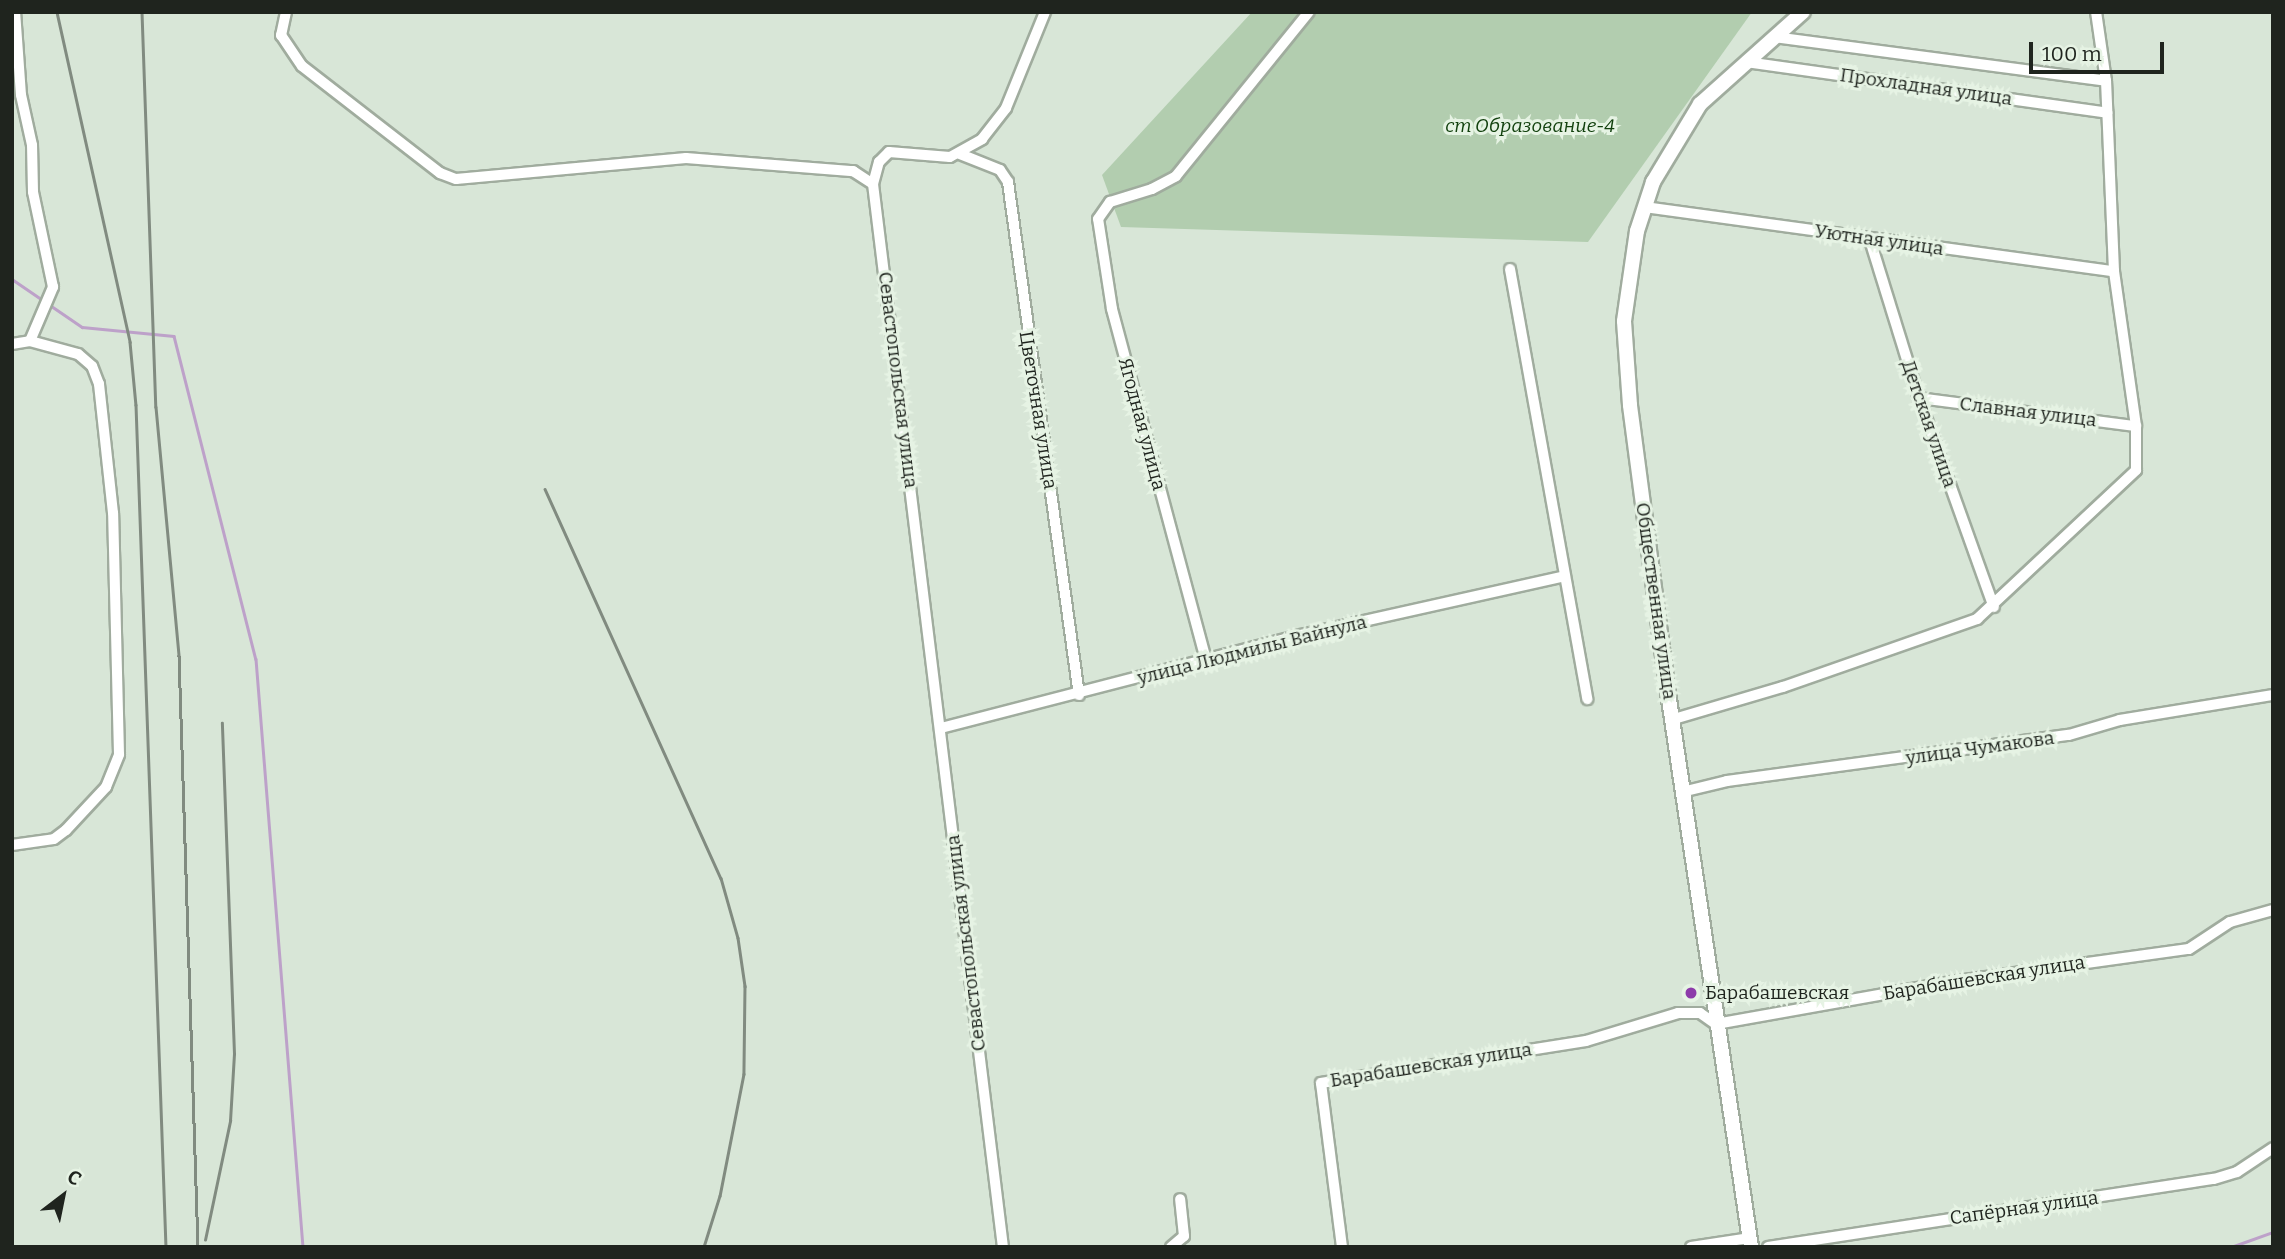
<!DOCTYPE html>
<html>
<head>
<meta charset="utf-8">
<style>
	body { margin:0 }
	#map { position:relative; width:2285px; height:1259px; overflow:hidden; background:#d8e6d7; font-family:Bitter,serif }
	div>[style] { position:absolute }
	.green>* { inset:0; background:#b2cdaf }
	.stream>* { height:2.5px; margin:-1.25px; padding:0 1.25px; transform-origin:1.25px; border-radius:1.25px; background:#bda1c9 }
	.roads { filter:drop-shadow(2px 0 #a0ac9e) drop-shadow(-2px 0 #a0ac9e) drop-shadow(0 2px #a0ac9e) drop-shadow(0 -2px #a0ac9e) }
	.street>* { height:10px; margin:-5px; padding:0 5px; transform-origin:5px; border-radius:5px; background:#fff }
	.secondary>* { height:14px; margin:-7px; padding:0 7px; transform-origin:7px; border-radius:7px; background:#fff }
	.rail>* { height:2.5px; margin:-1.25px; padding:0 1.25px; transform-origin:1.25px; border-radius:1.25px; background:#818b80 }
	.dots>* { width:19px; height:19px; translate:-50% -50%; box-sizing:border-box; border:4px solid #e6f3e4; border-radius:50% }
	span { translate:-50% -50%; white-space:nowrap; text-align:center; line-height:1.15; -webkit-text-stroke:6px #e6f3e4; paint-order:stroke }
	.street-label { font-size:19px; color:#1f241e }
	.park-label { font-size:19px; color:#12410e; font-style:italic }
	.poi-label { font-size:19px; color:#1f241e }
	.left { translate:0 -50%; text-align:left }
	.frame { position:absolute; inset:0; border:14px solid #1f241e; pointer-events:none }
	.north { position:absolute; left:28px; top:1161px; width:70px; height:70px; -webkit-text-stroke:5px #e6f3e4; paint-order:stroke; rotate:32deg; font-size:19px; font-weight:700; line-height:28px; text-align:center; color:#1f241e }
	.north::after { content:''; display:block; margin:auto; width:24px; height:32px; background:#1f241e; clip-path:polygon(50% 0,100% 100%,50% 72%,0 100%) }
	.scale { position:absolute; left:2029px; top:42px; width:135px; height:32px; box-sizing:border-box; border:4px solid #1f241e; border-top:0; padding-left:9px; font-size:21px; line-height:24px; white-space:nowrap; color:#1f241e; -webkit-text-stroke:5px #e6f3e4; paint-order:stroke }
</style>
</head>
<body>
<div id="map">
	<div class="green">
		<i style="clip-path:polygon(1252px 12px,1752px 12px,1588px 242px,1121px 227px,1102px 175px)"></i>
	</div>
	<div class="stream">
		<i style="left:12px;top:279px;width:85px;rotate:34.4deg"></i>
		<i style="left:82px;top:327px;width:92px;rotate:5.6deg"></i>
		<i style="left:174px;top:336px;width:333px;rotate:75.8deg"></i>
		<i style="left:256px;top:659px;width:590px;rotate:85.43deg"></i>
		<i style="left:2231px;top:1247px;width:45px;rotate:-19.7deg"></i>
	</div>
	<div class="roads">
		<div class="street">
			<i style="left:286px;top:12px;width:24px;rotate:102deg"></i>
			<i style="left:281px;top:35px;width:37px;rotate:56deg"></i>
			<i style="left:302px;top:66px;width:175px;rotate:37.8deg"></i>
			<i style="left:440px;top:173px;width:17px;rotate:21deg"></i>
			<i style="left:456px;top:179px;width:231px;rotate:-5.2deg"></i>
			<i style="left:686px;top:158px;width:168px;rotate:4.5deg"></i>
			<i style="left:853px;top:171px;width:24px;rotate:33deg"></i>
			<i style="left:873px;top:184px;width:1071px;rotate:83.03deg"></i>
			<i style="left:1774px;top:37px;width:335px;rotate:7.5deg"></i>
			<i style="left:1746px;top:62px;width:365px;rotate:8deg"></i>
			<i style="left:960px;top:154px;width:43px;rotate:21.8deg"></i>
			<i style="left:1000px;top:170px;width:14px;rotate:56deg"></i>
			<i style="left:1008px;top:182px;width:518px;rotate:82.12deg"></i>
			<i style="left:873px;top:184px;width:23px;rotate:-75deg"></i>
			<i style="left:879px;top:162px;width:14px;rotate:-45deg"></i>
			<i style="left:889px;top:152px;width:61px;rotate:4.7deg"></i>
			<i style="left:950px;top:157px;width:37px;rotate:-29deg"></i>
			<i style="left:982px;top:139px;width:39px;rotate:-52deg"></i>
			<i style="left:1006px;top:108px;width:104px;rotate:-67.9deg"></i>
			<i style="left:1644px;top:207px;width:474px;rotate:7.8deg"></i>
			<i style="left:1870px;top:240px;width:165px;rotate:72.8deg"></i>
			<i style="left:1919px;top:398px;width:222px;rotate:70.3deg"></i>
			<i style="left:1510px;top:269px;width:437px;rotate:79.8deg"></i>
			<i style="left:12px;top:344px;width:18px;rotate:-9deg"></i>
			<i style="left:30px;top:341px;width:59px;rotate:-66.9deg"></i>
			<i style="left:53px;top:287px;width:97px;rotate:-101.9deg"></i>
			<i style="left:33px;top:192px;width:47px;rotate:-91.2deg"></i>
			<i style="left:32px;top:145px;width:51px;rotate:-102.4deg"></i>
			<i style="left:21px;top:95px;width:83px;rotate:-94.1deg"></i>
			<i style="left:1919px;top:398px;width:219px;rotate:7.4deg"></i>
			<i style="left:1206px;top:660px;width:363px;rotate:-105deg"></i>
			<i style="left:1112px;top:309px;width:91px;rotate:-98.8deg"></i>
			<i style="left:1098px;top:219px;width:21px;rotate:-55deg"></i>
			<i style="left:1110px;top:202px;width:44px;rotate:-17.2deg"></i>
			<i style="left:1152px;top:189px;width:27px;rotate:-28deg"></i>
			<i style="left:1176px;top:176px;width:211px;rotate:-51deg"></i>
			<i style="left:1674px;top:719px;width:114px;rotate:-16.4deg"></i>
			<i style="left:1783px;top:687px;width:206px;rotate:-19.3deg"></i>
			<i style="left:1977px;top:619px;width:218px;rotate:-43.1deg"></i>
			<i style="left:2136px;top:470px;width:44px;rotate:-90deg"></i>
			<i style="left:2136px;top:426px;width:157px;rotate:-98.1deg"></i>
			<i style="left:2114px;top:271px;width:190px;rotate:-92.4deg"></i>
			<i style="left:2106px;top:81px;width:70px;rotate:-98.2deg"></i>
			<i style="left:941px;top:728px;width:372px;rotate:-14.5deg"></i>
			<i style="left:1301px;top:635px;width:270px;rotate:-12.6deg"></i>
			<i style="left:1686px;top:791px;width:42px;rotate:-13.7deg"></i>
			<i style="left:1727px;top:781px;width:345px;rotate:-7.7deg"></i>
			<i style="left:2069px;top:735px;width:53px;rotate:-16.4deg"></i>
			<i style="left:2120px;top:720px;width:155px;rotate:-9.3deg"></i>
			<i style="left:12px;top:845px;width:42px;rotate:-8.1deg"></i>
			<i style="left:54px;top:839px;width:15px;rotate:-37deg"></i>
			<i style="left:66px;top:830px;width:59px;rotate:-47.1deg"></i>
			<i style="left:106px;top:787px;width:35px;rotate:-68deg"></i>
			<i style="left:119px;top:754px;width:241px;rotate:-91.4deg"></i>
			<i style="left:113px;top:513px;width:130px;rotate:-96.2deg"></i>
			<i style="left:99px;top:384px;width:19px;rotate:-111deg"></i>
			<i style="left:92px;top:366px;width:18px;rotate:-139deg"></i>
			<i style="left:78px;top:354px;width:50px;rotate:-164.8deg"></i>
			<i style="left:1171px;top:1247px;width:17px;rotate:-40deg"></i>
			<i style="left:1184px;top:1236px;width:37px;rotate:-96deg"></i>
			<i style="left:1342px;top:1247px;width:165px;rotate:-97.3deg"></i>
			<i style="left:1321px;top:1083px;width:268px;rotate:-9deg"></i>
			<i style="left:1586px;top:1041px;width:96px;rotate:-16.9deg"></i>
			<i style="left:1678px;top:1013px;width:22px"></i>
			<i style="left:1700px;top:1013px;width:19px;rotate:35deg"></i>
			<i style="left:1716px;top:1024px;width:245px;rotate:-10.1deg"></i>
			<i style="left:1957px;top:981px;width:234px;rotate:-7.9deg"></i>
			<i style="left:2189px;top:949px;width:49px;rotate:-33.4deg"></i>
			<i style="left:2230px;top:922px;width:45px;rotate:-15.6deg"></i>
			<i style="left:1691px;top:1247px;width:60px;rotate:-8.7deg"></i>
			<i style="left:1768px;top:1247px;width:451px;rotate:-8.7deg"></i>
			<i style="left:2214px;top:1179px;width:24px;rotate:-17deg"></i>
			<i style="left:2237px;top:1172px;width:43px;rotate:-33.7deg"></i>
		</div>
		<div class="secondary">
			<i style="left:1751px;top:1247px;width:574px;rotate:-98.51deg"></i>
			<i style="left:1666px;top:679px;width:276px;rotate:-97.5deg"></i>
			<i style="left:1630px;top:405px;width:84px;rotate:-94.1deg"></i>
			<i style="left:1624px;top:321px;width:91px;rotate:-81.8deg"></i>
			<i style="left:1637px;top:231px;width:52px;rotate:-71.9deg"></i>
			<i style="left:1653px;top:182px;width:91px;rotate:-58.9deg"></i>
			<i style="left:1700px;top:104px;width:138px;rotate:-41.8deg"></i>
		</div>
	</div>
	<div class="rail">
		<i style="left:57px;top:12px;width:338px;rotate:77.5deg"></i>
		<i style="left:130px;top:342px;width:63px;rotate:84.6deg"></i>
		<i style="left:136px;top:405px;width:843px;rotate:87.96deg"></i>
		<i style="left:142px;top:12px;width:395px;rotate:88deg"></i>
		<i style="left:156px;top:407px;width:250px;rotate:84.7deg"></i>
		<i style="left:179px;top:656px;width:591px;rotate:88.16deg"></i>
		<i style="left:545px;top:489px;width:427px;rotate:65.7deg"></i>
		<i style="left:721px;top:878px;width:62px;rotate:74.2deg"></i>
		<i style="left:738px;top:938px;width:49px;rotate:81.7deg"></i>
		<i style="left:745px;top:986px;width:88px;rotate:90.7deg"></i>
		<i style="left:744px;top:1074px;width:124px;rotate:101.1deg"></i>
		<i style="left:720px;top:1196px;width:53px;rotate:107.4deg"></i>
		<i style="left:205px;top:1240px;width:122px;rotate:-78.1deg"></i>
		<i style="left:230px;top:1121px;width:67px;rotate:-86.6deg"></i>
		<i style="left:234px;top:1054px;width:331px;rotate:-92.1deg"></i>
	</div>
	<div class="dots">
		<i style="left:1691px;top:993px;background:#8d3baa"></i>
	</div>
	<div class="street-label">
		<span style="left:1926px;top:87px;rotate:8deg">Прохладная улица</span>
		<span style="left:1879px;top:240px;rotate:8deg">Уютная улица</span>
		<span style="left:898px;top:380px;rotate:83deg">Севастопольская улица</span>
		<span style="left:1038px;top:410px;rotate:81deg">Цветочная улица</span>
		<span style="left:2028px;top:412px;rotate:7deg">Славная улица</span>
		<span style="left:1142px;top:424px;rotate:75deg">Ягодная улица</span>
		<span style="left:1929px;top:424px;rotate:71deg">Детская улица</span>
		<span style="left:1656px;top:601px;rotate:82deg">Общественная улица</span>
		<span style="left:1252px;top:650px;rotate:-14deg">улица Людмилы Вайнула</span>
		<span style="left:1980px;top:748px;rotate:-8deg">улица Чумакова</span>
		<span style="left:966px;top:943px;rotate:-97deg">Севастопольская улица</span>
		<span style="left:1984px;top:978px;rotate:-9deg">Барабашевская улица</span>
		<span style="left:1431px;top:1065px;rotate:-9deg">Барабашевская улица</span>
		<span style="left:2024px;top:1208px;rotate:-8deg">Сапёрная улица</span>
	</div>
	<div class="park-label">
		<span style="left:1530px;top:126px">ст Образование-4</span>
	</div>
	<div class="poi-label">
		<span class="left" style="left:1705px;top:993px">Барабашевская</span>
	</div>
	<div class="frame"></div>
	<div class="north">С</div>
	<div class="scale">100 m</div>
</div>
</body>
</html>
